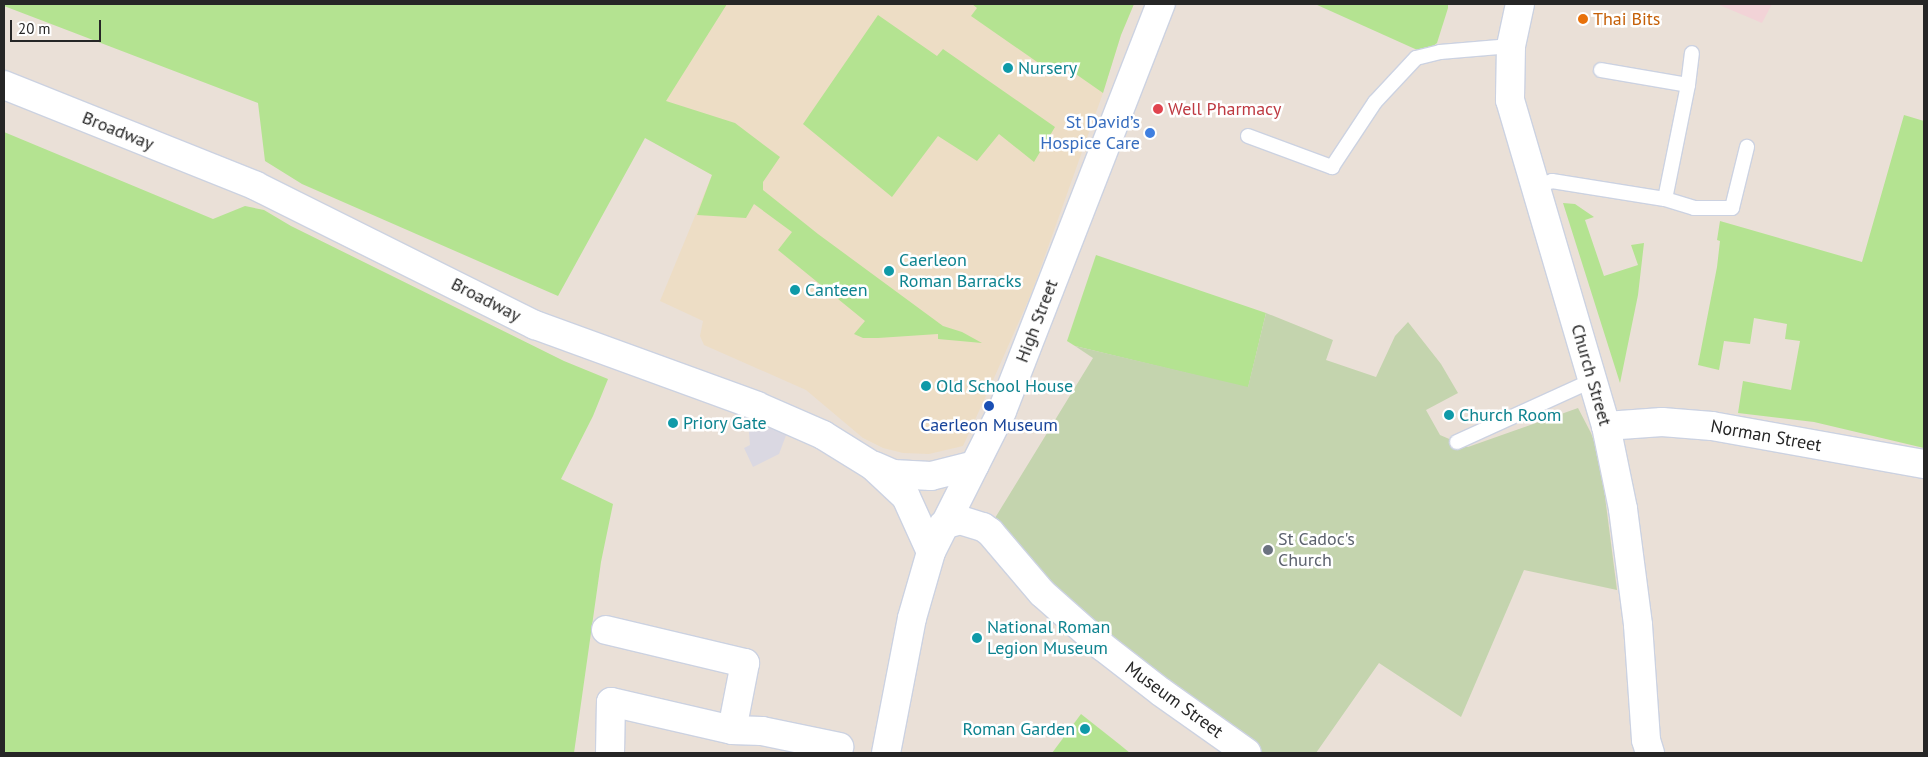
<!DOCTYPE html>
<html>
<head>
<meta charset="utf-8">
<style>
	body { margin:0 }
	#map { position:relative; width:1928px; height:757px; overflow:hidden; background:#eae0d7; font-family:"PT Sans",sans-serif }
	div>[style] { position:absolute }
	.industrial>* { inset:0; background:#dad8e2 }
	.education>* { inset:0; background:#edddc5 }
	.medical>* { inset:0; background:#f2d3d7 }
	.green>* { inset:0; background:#b4e391 }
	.cemetery>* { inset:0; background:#c4d4ae }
	.roads { filter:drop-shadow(1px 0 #ccd2e1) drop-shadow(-1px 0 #ccd2e1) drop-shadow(0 1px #ccd2e1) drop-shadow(0 -1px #ccd2e1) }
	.lane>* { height:14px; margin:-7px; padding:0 7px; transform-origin:7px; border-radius:7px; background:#fff }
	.street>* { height:28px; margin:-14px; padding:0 14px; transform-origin:14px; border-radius:14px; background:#fff }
	.secondary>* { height:28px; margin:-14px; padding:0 14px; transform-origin:14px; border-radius:14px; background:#fff }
	.dots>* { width:14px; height:14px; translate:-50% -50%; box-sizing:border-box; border:2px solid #fff; border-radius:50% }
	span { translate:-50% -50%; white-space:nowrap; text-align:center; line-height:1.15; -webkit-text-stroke:5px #fff; paint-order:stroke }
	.food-label { font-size:18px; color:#c56008 }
	.left { translate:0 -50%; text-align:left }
	.culture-label { font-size:18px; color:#0d838f }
	.right { translate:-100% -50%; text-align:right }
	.health-label { font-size:18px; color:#be3a42 }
	.shop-label { font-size:18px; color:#366cbe }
	.street-label { font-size:18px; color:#262626 }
	.transit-label { font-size:18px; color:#164399 }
	.worship-label { font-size:18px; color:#5b616d }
	.frame { position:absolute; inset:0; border:5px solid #262626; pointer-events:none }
	.scale { position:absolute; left:10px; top:20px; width:91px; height:22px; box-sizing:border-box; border:2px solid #262626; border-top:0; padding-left:6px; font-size:15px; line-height:18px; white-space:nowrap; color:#262626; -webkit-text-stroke:4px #fff; paint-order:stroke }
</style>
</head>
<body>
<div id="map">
	<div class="industrial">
		<i style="clip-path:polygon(748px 421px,775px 424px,788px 430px,779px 454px,753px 467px,744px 448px,750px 445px)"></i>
	</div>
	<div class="education">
		<i style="clip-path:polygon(459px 4px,1134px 4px,1121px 35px,1103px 93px,1032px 292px,990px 387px,963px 446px,929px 454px,903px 453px,883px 448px,863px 438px,806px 390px,704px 345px,700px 336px,703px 321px,660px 301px,712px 175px,645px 137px)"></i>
	</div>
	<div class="medical">
		<i style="clip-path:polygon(1717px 4px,1772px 4px,1762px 23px)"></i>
	</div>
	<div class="green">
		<i style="clip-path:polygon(4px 4px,727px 4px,666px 101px,735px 123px,780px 157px,763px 182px,763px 190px,818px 234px,943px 326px,962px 332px,982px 343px,938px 339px,938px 334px,878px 338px,863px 338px,854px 334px,865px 321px,778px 250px,792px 232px,754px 204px,746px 218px,697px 215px,712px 175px,645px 138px,558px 296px,302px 184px,265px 161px,258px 103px,4px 6px)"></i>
		<i style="clip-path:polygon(972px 4px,1134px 4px,1121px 35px,1103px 93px,1060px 63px,1053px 73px,971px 16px,977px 8px)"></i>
		<i style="clip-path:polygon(1315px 4px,1448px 4px,1448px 8px,1437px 43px,1424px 53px)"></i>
		<i style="clip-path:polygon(878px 15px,937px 56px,943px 49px,1055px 127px,1034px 162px,999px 134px,977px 161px,938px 136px,892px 197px,803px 124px)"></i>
		<i style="clip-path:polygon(1904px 115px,1924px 121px,1924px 448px,1814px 422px,1738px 413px,1743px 381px,1791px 390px,1800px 341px,1785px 339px,1787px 324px,1754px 318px,1750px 344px,1724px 341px,1719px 370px,1698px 365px,1717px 267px,1720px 241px,1717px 240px,1720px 221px,1862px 262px)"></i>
		<i style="clip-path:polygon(4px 132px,213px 219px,245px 206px,264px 210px,291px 226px,564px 361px,608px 379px,593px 416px,561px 479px,613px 504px,601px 562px,574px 753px,4px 753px)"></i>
		<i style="clip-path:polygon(1563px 203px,1575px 204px,1594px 217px,1585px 220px,1604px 276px,1638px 265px,1631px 245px,1644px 243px,1638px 295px,1620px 383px)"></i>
		<i style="clip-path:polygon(1096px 255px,1266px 313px,1248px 388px,1075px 346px,1067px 341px)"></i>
		<i style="clip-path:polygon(1081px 714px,1119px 744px,1130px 753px,1052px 753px)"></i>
	</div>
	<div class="cemetery">
		<i style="clip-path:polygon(1266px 313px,1333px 340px,1326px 360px,1376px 377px,1395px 336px,1408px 322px,1441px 364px,1458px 393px,1426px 410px,1440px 435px,1468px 447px,1578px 408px,1591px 433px,1600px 458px,1617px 590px,1524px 570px,1461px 717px,1379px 663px,1316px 753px,1259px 753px,1121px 653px,1030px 571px,995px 518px,1093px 358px,1075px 346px,1248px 387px)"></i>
	</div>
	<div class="roads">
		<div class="lane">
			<i style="left:1601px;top:70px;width:88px;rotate:9.8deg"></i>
			<i style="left:1248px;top:136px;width:90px;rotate:20.3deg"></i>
			<i style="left:1332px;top:167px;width:78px;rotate:-56.5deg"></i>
			<i style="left:1375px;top:102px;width:60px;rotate:-47deg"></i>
			<i style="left:1416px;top:58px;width:25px;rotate:-14deg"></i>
			<i style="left:1440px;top:52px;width:71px;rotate:-4.8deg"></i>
			<i style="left:1534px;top:187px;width:19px;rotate:-18deg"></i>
			<i style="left:1552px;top:181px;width:114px;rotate:9.1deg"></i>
			<i style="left:1665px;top:199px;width:116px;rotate:-78.6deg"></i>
			<i style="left:1688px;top:85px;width:32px;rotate:-83deg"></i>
			<i style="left:1665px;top:199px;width:30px;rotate:17deg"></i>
			<i style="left:1694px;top:208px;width:38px"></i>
			<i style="left:1732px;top:208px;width:63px;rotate:-76.2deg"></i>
			<i style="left:1457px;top:442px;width:149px;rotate:-24.5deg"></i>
		</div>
		<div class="street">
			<i style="left:1520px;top:4px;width:43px;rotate:102.1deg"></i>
			<i style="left:1511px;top:46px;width:54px;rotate:91.1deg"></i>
			<i style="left:1510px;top:100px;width:340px;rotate:73.6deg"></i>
			<i style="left:1606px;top:426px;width:85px;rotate:78.4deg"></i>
			<i style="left:1623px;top:509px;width:117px;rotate:82.6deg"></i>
			<i style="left:1638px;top:625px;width:115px;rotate:86deg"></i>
			<i style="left:1646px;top:740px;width:14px;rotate:73deg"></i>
			<i style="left:4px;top:85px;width:271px;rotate:21.8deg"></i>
			<i style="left:256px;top:186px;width:312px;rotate:26.5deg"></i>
			<i style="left:535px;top:325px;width:236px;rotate:20deg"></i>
			<i style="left:757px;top:406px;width:72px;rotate:23.7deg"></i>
			<i style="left:823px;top:435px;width:59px;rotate:31.8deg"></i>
			<i style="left:873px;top:466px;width:45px;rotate:43.2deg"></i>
			<i style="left:906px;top:497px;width:60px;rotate:65.6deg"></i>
			<i style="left:1606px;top:426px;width:56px;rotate:-4.1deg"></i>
			<i style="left:1662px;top:422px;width:50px;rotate:4.6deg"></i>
			<i style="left:1712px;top:426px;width:215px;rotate:10.2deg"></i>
			<i style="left:875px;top:466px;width:20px;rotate:24deg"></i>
			<i style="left:893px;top:474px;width:38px;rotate:3deg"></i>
			<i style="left:931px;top:476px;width:45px;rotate:-14deg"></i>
			<i style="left:943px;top:525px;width:18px;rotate:-16deg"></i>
			<i style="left:960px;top:520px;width:24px;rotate:17deg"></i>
			<i style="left:983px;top:527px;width:9px;rotate:36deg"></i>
			<i style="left:990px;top:532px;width:80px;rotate:49.6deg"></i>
			<i style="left:1042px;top:593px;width:81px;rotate:41.5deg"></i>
			<i style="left:1103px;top:647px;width:73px;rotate:37.8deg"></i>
			<i style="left:1161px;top:692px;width:105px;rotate:35.3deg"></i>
			<i style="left:606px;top:630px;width:143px;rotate:13.4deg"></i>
			<i style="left:745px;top:663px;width:68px;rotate:101deg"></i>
			<i style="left:610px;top:753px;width:51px;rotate:-88.9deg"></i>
			<i style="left:611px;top:702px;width:124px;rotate:13deg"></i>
			<i style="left:732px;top:730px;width:30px;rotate:2deg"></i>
			<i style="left:762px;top:731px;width:79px;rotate:11.7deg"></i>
		</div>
		<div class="secondary">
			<i style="left:886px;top:753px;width:137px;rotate:-79.1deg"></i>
			<i style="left:912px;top:618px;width:69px;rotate:-73.9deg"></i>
			<i style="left:931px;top:552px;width:158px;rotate:-63.3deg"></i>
			<i style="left:1002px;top:411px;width:437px;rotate:-68.7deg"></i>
		</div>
	</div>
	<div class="dots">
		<i style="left:1583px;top:19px;background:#e8710a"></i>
		<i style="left:1008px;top:68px;background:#0f9aa8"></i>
		<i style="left:1158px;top:109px;background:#e0444e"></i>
		<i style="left:1150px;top:133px;background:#3f7fe0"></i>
		<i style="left:889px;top:271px;background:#0f9aa8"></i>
		<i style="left:795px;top:290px;background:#0f9aa8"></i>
		<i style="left:926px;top:386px;background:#0f9aa8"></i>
		<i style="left:989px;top:406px;background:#1a4fb4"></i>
		<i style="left:1449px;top:415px;background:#0f9aa8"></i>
		<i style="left:673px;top:423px;background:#0f9aa8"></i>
		<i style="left:1268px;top:550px;background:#6b7280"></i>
		<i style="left:977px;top:638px;background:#0f9aa8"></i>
		<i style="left:1085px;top:729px;background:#0f9aa8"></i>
	</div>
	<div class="food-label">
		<span class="left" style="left:1593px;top:19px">Thai Bits</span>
	</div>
	<div class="culture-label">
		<span class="left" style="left:1018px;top:68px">Nursery</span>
		<span class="left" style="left:899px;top:271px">Caerleon<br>Roman Barracks</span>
		<span class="left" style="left:805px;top:290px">Canteen</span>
		<span class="left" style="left:936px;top:386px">Old School House</span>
		<span class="left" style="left:1459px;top:415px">Church Room</span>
		<span class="left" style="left:683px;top:423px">Priory Gate</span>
		<span class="left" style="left:987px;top:638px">National Roman<br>Legion Museum</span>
		<span class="right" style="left:1075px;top:729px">Roman Garden</span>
	</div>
	<div class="health-label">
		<span class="left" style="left:1168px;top:109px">Well Pharmacy</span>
	</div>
	<div class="shop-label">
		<span class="right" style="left:1140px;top:133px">St David’s<br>Hospice Care</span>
	</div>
	<div class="street-label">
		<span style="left:118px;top:131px;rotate:22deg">Broadway</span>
		<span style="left:486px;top:300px;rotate:27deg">Broadway</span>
		<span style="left:1037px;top:321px;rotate:-69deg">High Street</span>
		<span style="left:1591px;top:375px;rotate:74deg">Church Street</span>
		<span style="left:1766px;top:436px;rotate:10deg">Norman Street</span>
		<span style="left:1174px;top:700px;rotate:36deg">Museum Street</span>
	</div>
	<div class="transit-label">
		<span style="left:989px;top:425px">Caerleon Museum</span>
	</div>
	<div class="worship-label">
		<span class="left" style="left:1278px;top:550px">St Cadoc's<br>Church</span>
	</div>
	<div class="frame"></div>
	<div class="scale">20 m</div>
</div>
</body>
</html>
